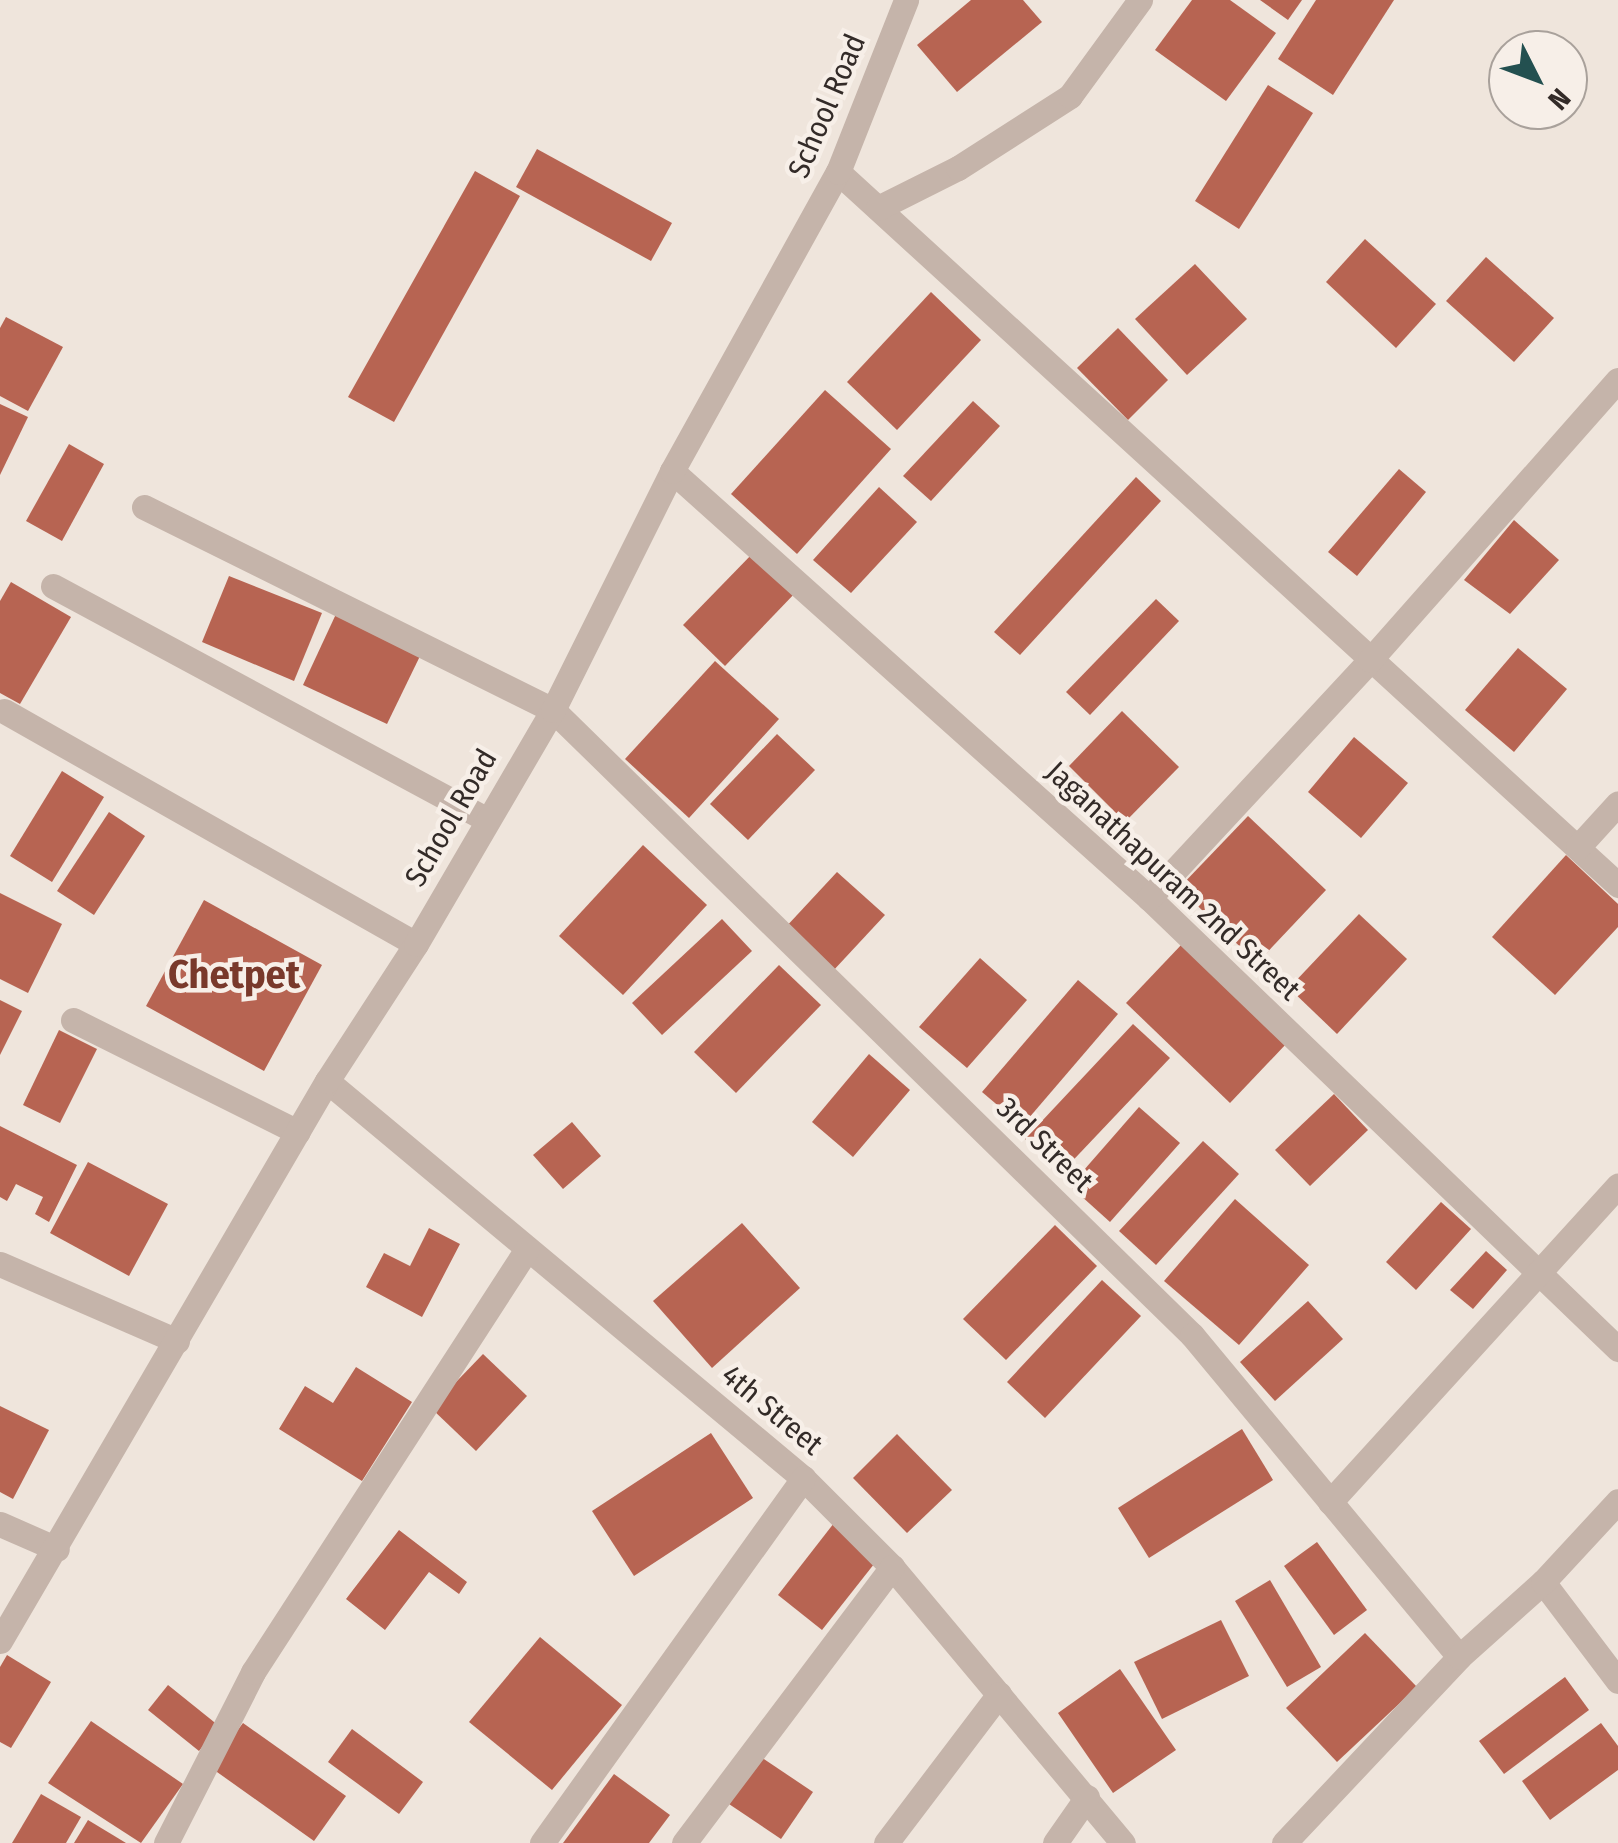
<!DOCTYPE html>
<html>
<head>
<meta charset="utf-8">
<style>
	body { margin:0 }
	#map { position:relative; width:1618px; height:1843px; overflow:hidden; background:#efe5dc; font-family:"Fira Sans Condensed",sans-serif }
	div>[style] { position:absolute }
	.building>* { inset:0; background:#b76452 }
	.street>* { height:25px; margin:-12.5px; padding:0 12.5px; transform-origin:12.5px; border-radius:12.5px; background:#c5b4aa }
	span { translate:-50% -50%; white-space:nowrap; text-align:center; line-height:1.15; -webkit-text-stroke:9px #f7efe8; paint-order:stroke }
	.street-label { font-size:30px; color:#332b28 }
	.district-label { font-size:40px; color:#79392b; font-weight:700 }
	.north { position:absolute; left:1488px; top:30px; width:100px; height:100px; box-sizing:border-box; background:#f7efe8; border:2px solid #a9a19b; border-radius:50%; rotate:132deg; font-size:28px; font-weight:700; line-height:40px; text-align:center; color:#332b28 }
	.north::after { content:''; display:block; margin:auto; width:35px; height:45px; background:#235050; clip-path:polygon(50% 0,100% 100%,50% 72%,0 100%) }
</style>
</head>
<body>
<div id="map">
	<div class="building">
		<i style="clip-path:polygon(971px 0,1023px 0,1042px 22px,957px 92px,917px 45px)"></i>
		<i style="clip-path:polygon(1192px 0,1230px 0,1276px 33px,1226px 101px,1155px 50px)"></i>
		<i style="clip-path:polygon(1260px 0,1302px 0,1288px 20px)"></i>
		<i style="clip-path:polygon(1316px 0,1394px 0,1333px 95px,1278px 59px)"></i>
		<i style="clip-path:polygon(1268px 85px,1313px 113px,1239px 229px,1195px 201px)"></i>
		<i style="clip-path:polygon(537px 149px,672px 223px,651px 261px,516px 187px)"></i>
		<i style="clip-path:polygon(475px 171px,520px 196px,394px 422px,348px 397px)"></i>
		<i style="clip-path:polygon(1365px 239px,1436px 304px,1396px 348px,1326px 282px)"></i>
		<i style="clip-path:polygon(1486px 257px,1554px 318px,1514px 362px,1446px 301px)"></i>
		<i style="clip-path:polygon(1195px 264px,1247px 319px,1187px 375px,1135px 319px)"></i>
		<i style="clip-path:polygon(931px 292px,981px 340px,897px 430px,847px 382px)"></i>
		<i style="clip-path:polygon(6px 317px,63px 347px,28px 411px,0 396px,0 328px)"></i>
		<i style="clip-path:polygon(1118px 328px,1168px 380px,1128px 420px,1077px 368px)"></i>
		<i style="clip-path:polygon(825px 390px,891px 449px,797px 554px,731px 494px)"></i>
		<i style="clip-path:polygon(973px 401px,1000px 426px,931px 501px,903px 476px)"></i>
		<i style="clip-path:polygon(0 404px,28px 417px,0 475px)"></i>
		<i style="clip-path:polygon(69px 444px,104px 464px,62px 541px,26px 521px)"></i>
		<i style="clip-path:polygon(1399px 469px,1426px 492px,1357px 576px,1328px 552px)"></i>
		<i style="clip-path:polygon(1136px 477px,1161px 501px,1020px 655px,994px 632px)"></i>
		<i style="clip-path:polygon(879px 487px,917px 522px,851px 593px,813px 560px)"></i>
		<i style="clip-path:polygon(1514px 520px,1559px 560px,1510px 614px,1464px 580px)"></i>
		<i style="clip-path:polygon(755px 551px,797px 591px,725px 666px,683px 625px)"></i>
		<i style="clip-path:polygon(229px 576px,322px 613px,294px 681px,202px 642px)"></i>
		<i style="clip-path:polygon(11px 582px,71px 617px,20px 704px,0 693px,0 601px)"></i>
		<i style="clip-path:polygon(1156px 599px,1179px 621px,1090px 715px,1066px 692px)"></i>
		<i style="clip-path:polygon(336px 614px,421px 654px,387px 724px,303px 685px)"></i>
		<i style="clip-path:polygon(1518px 648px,1567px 689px,1514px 752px,1465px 710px)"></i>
		<i style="clip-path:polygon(715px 661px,779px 719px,689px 818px,625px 759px)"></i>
		<i style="clip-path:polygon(1122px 711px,1179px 767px,1125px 822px,1069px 766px)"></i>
		<i style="clip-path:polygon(777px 734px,815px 770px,748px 840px,710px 804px)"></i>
		<i style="clip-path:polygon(1354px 737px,1408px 783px,1361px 838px,1308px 792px)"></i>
		<i style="clip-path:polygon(62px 771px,104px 797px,52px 882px,10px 856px)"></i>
		<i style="clip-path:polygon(109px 812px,145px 836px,94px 915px,57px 891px)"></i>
		<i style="clip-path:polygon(1248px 816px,1326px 890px,1257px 963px,1179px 888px)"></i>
		<i style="clip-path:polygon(643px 845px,707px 905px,623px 995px,559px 936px)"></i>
		<i style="clip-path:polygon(1566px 855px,1618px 904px,1618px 927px,1555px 995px,1492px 937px)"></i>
		<i style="clip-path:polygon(837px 872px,885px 915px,832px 972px,784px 929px)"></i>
		<i style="clip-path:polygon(0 893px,62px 924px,28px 993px,0 979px)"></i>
		<i style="clip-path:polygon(204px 900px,322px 965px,264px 1071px,146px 1006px)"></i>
		<i style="clip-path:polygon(1359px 914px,1407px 959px,1337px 1034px,1289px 988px)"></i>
		<i style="clip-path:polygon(722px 919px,752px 951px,662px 1035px,632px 1003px)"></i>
		<i style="clip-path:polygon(1183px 943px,1287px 1043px,1230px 1103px,1126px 1003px)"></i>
		<i style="clip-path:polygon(980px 958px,1027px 1000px,967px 1068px,919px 1027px)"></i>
		<i style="clip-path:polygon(779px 965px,821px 1005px,736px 1093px,694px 1052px)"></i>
		<i style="clip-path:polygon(1078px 980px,1118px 1014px,1022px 1126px,982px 1092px)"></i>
		<i style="clip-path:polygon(0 1000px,22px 1011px,0 1055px)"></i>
		<i style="clip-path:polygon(1133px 1024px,1170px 1058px,1061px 1173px,1025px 1139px)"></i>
		<i style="clip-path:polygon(59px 1030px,97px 1049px,60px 1123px,23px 1105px)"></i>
		<i style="clip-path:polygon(869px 1054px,910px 1090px,853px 1157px,812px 1122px)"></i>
		<i style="clip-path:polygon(1334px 1094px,1368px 1130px,1310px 1186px,1275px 1150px)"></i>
		<i style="clip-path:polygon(1139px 1107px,1180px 1143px,1110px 1222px,1070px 1186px)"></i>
		<i style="clip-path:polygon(572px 1122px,601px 1156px,563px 1189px,533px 1155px)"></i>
		<i style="clip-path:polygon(0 1126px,77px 1165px,49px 1222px,35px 1214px,43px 1197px,16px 1184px,7px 1201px,0 1197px)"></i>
		<i style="clip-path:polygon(1203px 1141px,1239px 1174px,1156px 1265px,1119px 1231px)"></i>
		<i style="clip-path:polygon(88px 1162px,168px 1204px,129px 1276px,50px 1233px)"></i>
		<i style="clip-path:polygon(1235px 1199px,1309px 1265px,1239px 1345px,1164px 1281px)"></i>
		<i style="clip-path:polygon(1441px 1202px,1471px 1229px,1416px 1290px,1386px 1262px)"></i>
		<i style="clip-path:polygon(742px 1223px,800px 1288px,712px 1368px,653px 1301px)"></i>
		<i style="clip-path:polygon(1055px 1225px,1097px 1266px,1006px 1360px,963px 1319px)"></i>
		<i style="clip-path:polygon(429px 1228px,460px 1244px,422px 1317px,366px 1287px,384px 1253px,410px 1266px)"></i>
		<i style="clip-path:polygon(1486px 1251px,1507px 1270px,1473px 1309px,1450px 1290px)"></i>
		<i style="clip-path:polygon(1102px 1280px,1141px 1316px,1045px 1418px,1007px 1382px)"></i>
		<i style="clip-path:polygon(1308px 1301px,1343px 1339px,1275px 1401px,1240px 1362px)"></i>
		<i style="clip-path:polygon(483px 1354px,527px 1396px,476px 1451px,431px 1408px)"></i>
		<i style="clip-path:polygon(356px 1367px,412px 1402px,362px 1481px,279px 1429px,305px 1386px,333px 1403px)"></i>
		<i style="clip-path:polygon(0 1406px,49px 1430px,13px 1499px,0 1492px)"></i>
		<i style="clip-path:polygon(1242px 1429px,1273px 1480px,1149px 1558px,1118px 1508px)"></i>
		<i style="clip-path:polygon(711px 1433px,753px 1498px,634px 1576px,592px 1511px)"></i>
		<i style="clip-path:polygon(897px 1434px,952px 1490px,907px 1533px,853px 1478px)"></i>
		<i style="clip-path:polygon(834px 1523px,878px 1559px,822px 1630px,778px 1595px)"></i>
		<i style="clip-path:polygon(399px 1530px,467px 1582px,459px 1594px,429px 1572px,385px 1630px,346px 1599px)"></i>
		<i style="clip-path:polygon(1317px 1542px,1367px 1610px,1334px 1635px,1284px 1566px)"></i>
		<i style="clip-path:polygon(1270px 1580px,1321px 1667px,1287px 1687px,1235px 1601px)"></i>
		<i style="clip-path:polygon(1221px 1620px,1249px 1676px,1162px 1719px,1134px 1662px)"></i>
		<i style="clip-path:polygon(1365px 1633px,1417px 1687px,1337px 1762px,1286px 1708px)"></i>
		<i style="clip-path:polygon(540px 1637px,622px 1705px,552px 1790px,469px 1722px)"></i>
		<i style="clip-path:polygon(7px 1655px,51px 1682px,11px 1748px,0 1742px,0 1667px)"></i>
		<i style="clip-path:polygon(1120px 1669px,1176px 1750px,1113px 1793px,1058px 1713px)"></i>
		<i style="clip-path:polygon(1565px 1677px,1589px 1710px,1504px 1774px,1479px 1741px)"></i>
		<i style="clip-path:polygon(168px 1685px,219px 1726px,199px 1751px,148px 1710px)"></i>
		<i style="clip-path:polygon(91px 1721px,183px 1784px,141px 1843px,48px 1783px)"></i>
		<i style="clip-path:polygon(243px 1723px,346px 1796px,314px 1841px,210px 1767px)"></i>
		<i style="clip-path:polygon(1601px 1723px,1618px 1746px,1618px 1770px,1550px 1820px,1522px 1781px)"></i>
		<i style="clip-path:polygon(352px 1729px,423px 1782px,399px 1814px,328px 1762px)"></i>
		<i style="clip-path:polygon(758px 1755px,813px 1792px,781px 1839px,726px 1802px)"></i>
		<i style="clip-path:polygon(614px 1774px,670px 1815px,649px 1843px,563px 1843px)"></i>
		<i style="clip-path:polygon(41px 1794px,81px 1817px,66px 1843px,12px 1843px)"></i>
		<i style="clip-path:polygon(88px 1820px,126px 1843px,74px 1843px)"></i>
	</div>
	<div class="street">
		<i style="left:838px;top:172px;width:1057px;rotate:42.43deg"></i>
		<i style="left:878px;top:208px;width:89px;rotate:-26.6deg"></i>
		<i style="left:958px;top:168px;width:133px;rotate:-32.7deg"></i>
		<i style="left:1070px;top:96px;width:119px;rotate:-53.9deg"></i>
		<i style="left:672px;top:471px;width:640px;rotate:41.83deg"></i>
		<i style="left:1149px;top:898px;width:651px;rotate:43.88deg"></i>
		<i style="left:144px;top:507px;width:457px;rotate:26.4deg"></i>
		<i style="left:553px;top:710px;width:894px;rotate:44.37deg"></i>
		<i style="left:1192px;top:1335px;width:418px;rotate:50.3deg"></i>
		<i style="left:53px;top:586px;width:492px;rotate:28.3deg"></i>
		<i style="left:4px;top:711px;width:473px;rotate:29.5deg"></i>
		<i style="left:1578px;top:847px;width:59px;rotate:-47.7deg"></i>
		<i style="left:1149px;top:898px;width:325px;rotate:-47.1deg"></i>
		<i style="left:1370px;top:660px;width:374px;rotate:-48.5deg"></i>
		<i style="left:73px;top:1020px;width:251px;rotate:26.5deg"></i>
		<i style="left:327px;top:1081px;width:620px;rotate:39.83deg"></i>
		<i style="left:803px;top:1478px;width:126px;rotate:45deg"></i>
		<i style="left:892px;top:1567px;width:360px;rotate:50.1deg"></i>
		<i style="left:0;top:1264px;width:193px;rotate:23.5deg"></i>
		<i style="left:1330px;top:1502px;width:428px;rotate:-47.7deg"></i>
		<i style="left:0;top:1524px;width:62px;rotate:23.7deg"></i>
		<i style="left:1543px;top:1582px;width:124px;rotate:52.9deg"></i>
		<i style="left:0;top:1641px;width:648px;rotate:-59.72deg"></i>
		<i style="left:327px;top:1081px;width:163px;rotate:-57deg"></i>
		<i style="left:416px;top:944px;width:271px;rotate:-59.7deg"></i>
		<i style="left:553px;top:710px;width:267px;rotate:-63.5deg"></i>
		<i style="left:672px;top:471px;width:342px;rotate:-61deg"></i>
		<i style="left:838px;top:172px;width:185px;rotate:-68.4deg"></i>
		<i style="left:166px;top:1843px;width:192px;rotate:-63deg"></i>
		<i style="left:253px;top:1672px;width:504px;rotate:-57.07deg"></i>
		<i style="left:542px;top:1843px;width:449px;rotate:-54.4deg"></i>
		<i style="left:684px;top:1843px;width:346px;rotate:-53deg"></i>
		<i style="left:886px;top:1843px;width:187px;rotate:-52.8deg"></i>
		<i style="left:1055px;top:1843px;width:56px;rotate:-55.2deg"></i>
		<i style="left:1284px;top:1843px;width:255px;rotate:-46.7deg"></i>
		<i style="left:1459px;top:1657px;width:113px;rotate:-41.8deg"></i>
		<i style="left:1543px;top:1582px;width:110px;rotate:-47.2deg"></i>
	</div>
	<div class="street-label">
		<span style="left:827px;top:106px;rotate:-67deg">School Road</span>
		<span style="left:451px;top:818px;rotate:-60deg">School Road</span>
		<span style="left:1173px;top:881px;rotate:43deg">Jaganathapuram 2nd Street</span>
		<span style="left:1045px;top:1145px;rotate:44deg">3rd Street</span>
		<span style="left:772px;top:1410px;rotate:40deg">4th Street</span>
	</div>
	<div class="district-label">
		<span style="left:234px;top:975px">Chetpet</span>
	</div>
	<div class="north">N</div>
</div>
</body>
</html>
